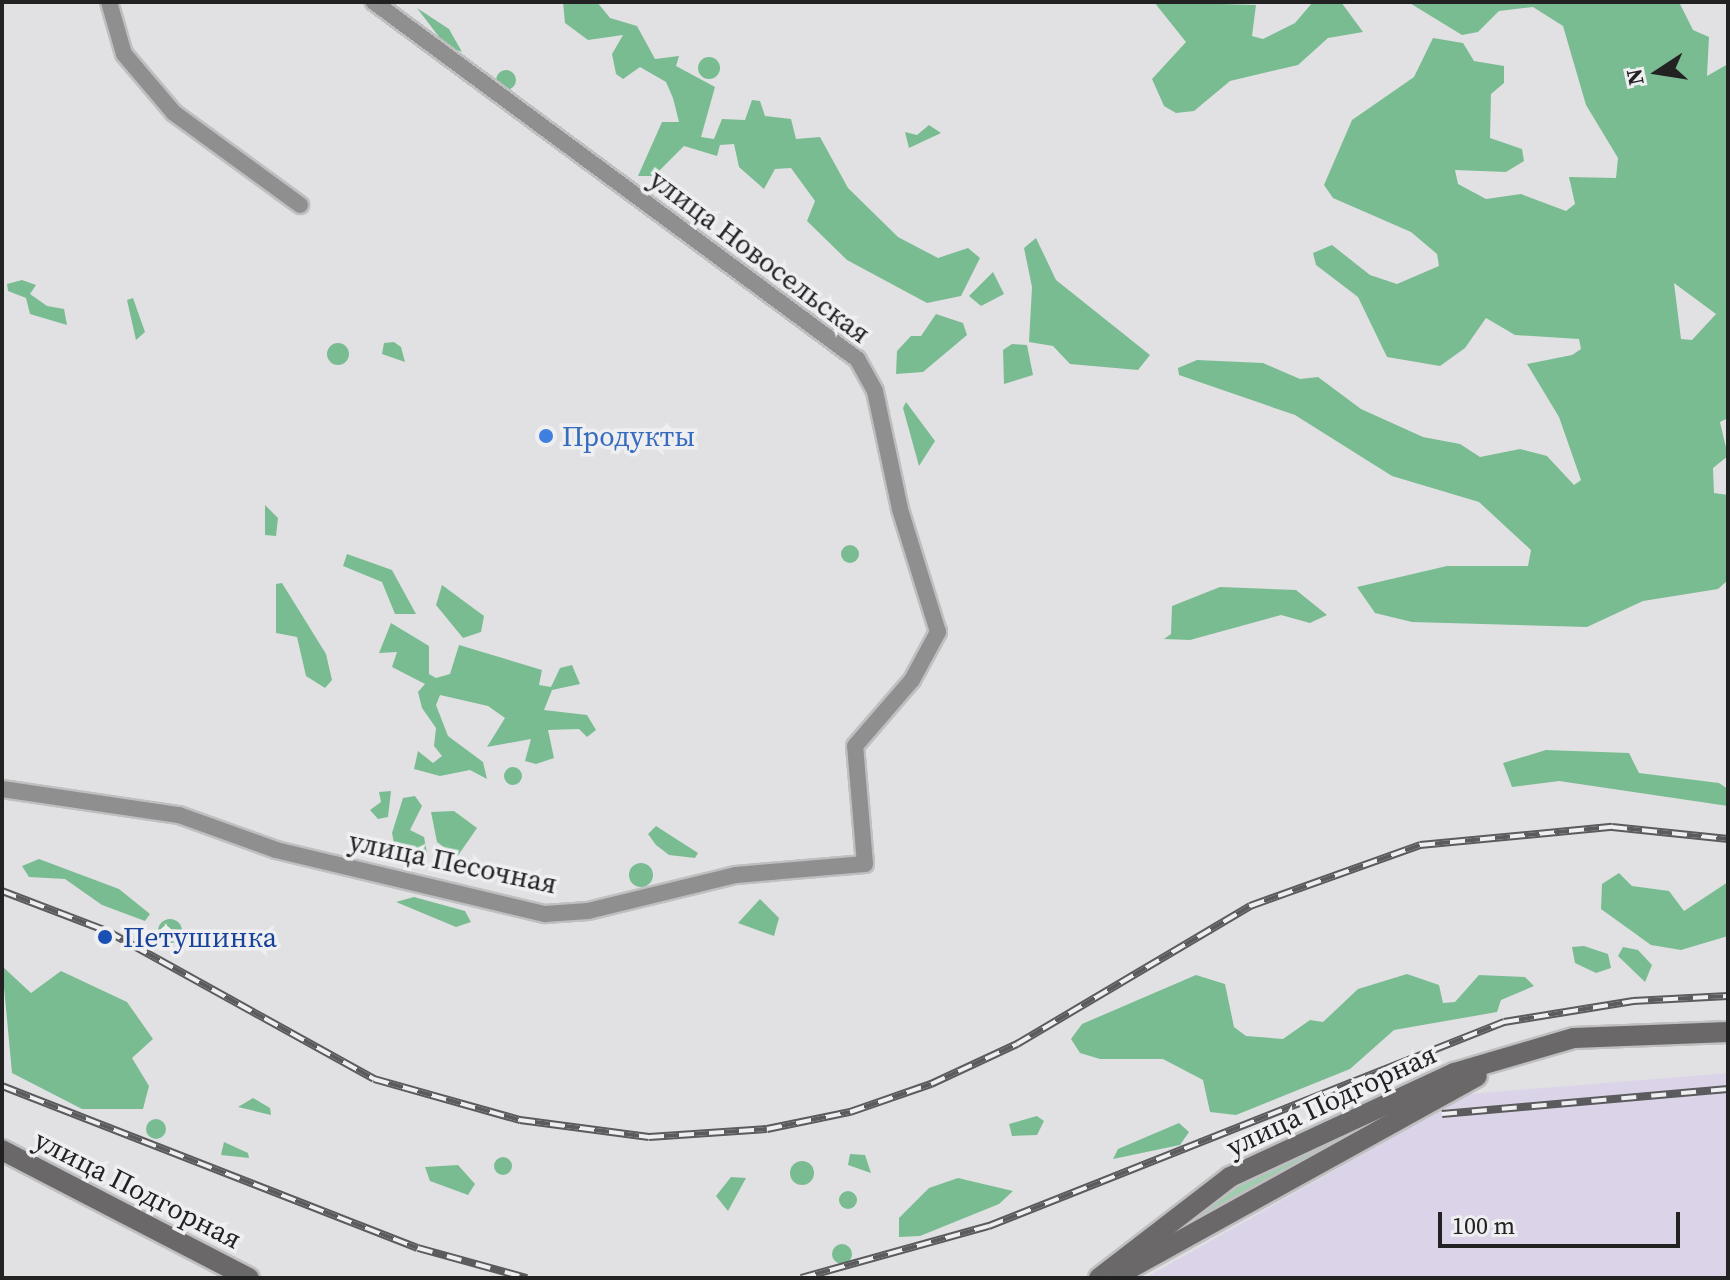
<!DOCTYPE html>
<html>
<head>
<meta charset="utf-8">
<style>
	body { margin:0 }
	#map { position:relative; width:1730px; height:1280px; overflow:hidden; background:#e1e1e4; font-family:"Source Serif 4",serif }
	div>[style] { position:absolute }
	.commercial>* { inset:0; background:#dbd4e9 }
	.green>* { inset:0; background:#9fcdae }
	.forest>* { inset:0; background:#7abc91 }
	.round { border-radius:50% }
	.roads { filter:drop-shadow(2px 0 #bfbfc1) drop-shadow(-2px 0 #bfbfc1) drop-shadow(0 2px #bfbfc1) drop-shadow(0 -2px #bfbfc1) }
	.minor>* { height:16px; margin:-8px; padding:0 8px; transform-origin:8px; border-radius:8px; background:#908f90 }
	.secondary>* { height:20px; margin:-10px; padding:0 10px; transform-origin:10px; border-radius:10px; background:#6a6869 }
	.rail>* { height:8px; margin-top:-4px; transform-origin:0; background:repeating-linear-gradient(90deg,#efeef1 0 15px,#5b5b5d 0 30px); box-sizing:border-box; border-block:2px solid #5b5b5d }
	.dots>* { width:22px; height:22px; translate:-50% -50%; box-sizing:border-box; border:4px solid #efeef1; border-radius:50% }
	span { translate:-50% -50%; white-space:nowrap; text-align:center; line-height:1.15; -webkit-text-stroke:7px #efeef1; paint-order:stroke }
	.street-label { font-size:28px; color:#222223 }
	.shop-label { font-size:28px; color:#366cbe }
	.left { translate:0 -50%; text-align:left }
	.transit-label { font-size:28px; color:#164399 }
	.frame { position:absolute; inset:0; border:4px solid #222223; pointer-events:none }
	.north { position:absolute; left:1618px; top:32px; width:80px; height:80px; -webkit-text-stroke:6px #efeef1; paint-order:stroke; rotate:258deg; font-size:22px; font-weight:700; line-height:32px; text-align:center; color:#222223 }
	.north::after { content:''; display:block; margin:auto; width:28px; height:36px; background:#222223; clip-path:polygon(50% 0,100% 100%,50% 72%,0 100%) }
	.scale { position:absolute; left:1438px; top:1212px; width:242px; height:36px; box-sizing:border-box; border:4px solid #222223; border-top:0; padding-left:10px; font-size:24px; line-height:28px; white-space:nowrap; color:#222223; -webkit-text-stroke:6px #efeef1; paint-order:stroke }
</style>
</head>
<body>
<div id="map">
	<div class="commercial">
		<i style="clip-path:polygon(1728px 1073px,1728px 1278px,1145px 1278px,1469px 1094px)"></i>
	</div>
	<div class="green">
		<i style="clip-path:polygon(1355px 1134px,1130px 1264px,1244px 1178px)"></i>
	</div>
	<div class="forest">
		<i style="clip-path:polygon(563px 2px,597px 2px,610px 18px,637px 26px,655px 59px,679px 56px,676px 66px,715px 87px,701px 137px,714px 139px,722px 119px,745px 120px,752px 100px,760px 101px,765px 116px,791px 119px,796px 139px,820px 137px,848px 188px,898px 237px,938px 258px,968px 248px,980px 258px,961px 296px,927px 303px,847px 260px,807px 221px,815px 201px,791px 168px,775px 169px,764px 189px,739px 167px,734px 144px,720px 145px,717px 156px,684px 146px,654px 176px,638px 176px,662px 122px,679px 122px,673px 98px,666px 82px,640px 67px,623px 79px,616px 74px,612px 54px,623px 35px,588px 40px,565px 23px)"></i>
		<i style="clip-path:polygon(1154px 2px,1256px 5px,1252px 36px,1263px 39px,1295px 23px,1312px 3px,1341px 2px,1363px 32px,1328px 38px,1298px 65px,1230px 81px,1194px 111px,1176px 113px,1164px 106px,1152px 79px,1186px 42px)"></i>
		<i style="clip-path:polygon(evenodd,1408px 2px,1679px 2px,1693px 30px,1709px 37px,1707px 76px,1728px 64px,1728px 418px,1720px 422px,1728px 456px,1713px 468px,1714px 493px,1728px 495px,1728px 580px,1718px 589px,1643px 601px,1587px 627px,1412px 622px,1375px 613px,1357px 587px,1447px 566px,1528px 566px,1531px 550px,1479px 502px,1392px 476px,1295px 415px,1179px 375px,1178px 368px,1197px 360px,1263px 363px,1300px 379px,1318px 377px,1361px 409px,1423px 437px,1460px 444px,1480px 457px,1520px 449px,1547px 456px,1574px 485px,1581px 480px,1559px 417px,1527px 364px,1572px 355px,1581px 349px,1579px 339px,1515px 335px,1486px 318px,1465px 348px,1440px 366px,1387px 357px,1358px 297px,1316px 265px,1313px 253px,1332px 245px,1370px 275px,1397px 284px,1439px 266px,1437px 254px,1411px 232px,1333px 198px,1324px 185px,1352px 120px,1414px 77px,1433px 38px,1463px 43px,1474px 61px,1504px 66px,1504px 83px,1491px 94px,1490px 138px,1522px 149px,1524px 161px,1506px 172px,1455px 170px,1458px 184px,1486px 199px,1521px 194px,1566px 211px,1575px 204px,1569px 177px,1616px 178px,1618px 158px,1586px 105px,1563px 26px,1533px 7px,1499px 11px,1478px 32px,1462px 35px,1408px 2px,1674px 283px,1716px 314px,1692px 340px,1681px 339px,1674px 283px)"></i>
		<i style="clip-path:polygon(417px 8px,449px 29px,462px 52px,446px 46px)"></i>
		<i class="round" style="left:698px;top:57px;width:22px;height:22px"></i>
		<i class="round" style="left:496px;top:70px;width:20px;height:20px"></i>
		<i style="clip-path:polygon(929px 125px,941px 133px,909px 148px,905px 132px,917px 135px)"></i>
		<i style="clip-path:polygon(1036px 238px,1056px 280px,1150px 355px,1138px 370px,1070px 364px,1053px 346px,1029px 342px,1032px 287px,1024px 248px)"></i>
		<i style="clip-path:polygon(993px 272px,1004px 294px,981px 306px,969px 296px)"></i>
		<i style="clip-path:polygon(22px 280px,36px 285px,30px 294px,47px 306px,64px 309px,67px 325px,30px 314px,26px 298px,8px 291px,7px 284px)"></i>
		<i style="clip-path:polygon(133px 298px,145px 332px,136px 340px,127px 300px)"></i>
		<i style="clip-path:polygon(936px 314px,963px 323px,967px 335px,923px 372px,896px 374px,897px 351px,911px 336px,921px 336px)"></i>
		<i style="clip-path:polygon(394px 342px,401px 347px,405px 362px,382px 354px,384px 343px)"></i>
		<i class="round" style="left:327px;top:343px;width:22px;height:22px"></i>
		<i style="clip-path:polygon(1012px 344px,1027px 345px,1033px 375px,1004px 384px,1003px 350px)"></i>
		<i style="clip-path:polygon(906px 402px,935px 441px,919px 466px,903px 408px)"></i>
		<i style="clip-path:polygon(265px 505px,278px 518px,276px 536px,265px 535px)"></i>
		<i class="round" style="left:841px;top:545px;width:18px;height:18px"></i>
		<i style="clip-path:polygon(347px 554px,392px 570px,416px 614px,395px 614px,382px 582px,343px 566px)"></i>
		<i style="clip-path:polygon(282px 583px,326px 654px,332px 680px,325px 688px,306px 676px,297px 637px,276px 633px,276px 584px)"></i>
		<i style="clip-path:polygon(442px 585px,484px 616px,481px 632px,463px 638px,436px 605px)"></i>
		<i style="clip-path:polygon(1220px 587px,1296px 590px,1327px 615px,1310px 623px,1281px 615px,1190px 640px,1164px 639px,1171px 634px,1172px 606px)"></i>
		<i style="clip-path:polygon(391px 623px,429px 646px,429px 674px,436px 678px,450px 674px,459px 645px,542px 670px,539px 685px,551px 687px,560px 668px,572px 665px,580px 684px,552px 690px,544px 710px,587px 715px,596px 730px,587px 737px,579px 729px,548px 730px,554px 758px,536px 764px,525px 761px,531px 739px,487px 747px,505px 718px,488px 706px,440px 695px,436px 705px,448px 736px,483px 762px,487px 779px,470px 770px,440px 776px,414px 769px,418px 751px,433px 763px,442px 756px,434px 746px,436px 728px,422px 708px,418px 692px,425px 684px,392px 667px,397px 652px,379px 653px)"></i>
		<i style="clip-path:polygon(1546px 750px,1629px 753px,1639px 773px,1719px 783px,1728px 789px,1728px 806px,1559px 781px,1512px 787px,1503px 763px)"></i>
		<i class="round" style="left:504px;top:767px;width:18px;height:18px"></i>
		<i style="clip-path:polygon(391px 791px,388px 817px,378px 819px,370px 810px,381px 802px,379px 792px)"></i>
		<i style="clip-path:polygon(415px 796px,422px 806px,410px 830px,424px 837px,427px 853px,417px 865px,398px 863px,392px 833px,403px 798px)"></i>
		<i style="clip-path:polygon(454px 811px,477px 828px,457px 857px,437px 842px,431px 812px)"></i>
		<i style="clip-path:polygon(656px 826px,698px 853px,695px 858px,669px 855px,656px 845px,648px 834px)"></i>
		<i style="clip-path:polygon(39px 859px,119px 889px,150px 914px,145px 921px,102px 905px,65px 879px,29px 877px,22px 866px)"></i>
		<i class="round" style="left:629px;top:863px;width:24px;height:24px"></i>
		<i style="clip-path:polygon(1619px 873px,1632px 886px,1669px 891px,1684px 911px,1728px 882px,1728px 936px,1681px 950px,1651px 945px,1601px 909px,1602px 884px)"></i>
		<i style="clip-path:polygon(414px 897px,465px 911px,471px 922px,456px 927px,396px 902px)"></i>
		<i style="clip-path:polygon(760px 899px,779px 918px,774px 936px,738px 923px)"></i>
		<i class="round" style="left:158px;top:919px;width:24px;height:24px"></i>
		<i style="clip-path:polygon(1584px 946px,1608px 954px,1611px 968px,1596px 973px,1575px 963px,1572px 947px)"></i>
		<i style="clip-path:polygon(1623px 947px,1638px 950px,1652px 965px,1645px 982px,1618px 956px)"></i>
		<i style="clip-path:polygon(2px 966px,31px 993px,61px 971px,127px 1002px,153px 1039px,132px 1058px,149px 1086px,143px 1109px,82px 1109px,12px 1073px)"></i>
		<i style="clip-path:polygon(1407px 974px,1439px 985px,1443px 1003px,1455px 1002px,1479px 975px,1525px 977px,1534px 986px,1501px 1000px,1497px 1012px,1394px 1030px,1350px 1069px,1236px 1115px,1210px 1112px,1203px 1080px,1163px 1059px,1100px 1059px,1080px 1053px,1071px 1039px,1082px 1024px,1196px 975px,1225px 984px,1234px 1027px,1246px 1036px,1283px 1039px,1310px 1020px,1323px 1022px,1358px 989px)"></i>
		<i style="clip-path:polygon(253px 1098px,270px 1108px,271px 1115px,238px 1107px)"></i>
		<i style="clip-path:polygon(1037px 1116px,1044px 1121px,1037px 1135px,1012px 1136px,1009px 1124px)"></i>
		<i class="round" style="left:146px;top:1119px;width:20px;height:20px"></i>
		<i style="clip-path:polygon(1179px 1123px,1189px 1132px,1180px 1145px,1113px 1159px,1118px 1149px)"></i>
		<i style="clip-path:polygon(224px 1142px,248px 1153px,249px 1158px,221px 1155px)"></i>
		<i style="clip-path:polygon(850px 1154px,865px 1155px,871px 1173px,848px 1165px)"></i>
		<i class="round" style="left:494px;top:1157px;width:18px;height:18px"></i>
		<i class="round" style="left:790px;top:1161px;width:24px;height:24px"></i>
		<i style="clip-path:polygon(458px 1165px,475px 1184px,468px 1195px,430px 1181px,425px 1167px)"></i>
		<i style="clip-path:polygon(731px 1177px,746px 1178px,728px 1211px,716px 1196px)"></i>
		<i style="clip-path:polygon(958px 1178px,1013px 1191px,999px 1204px,920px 1236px,899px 1237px,899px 1218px,929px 1188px)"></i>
		<i class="round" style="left:839px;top:1191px;width:18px;height:18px"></i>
		<i class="round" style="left:832px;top:1244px;width:20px;height:20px"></i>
	</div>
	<div class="roads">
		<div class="minor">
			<i style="left:109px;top:2px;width:54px;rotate:73.9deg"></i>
			<i style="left:124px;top:54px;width:77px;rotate:49.7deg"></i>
			<i style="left:174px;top:113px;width:156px;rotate:36.1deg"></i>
			<i style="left:2px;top:789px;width:179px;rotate:8.4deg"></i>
			<i style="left:179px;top:815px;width:103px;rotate:19.8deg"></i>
			<i style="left:276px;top:850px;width:277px;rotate:13.4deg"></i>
			<i style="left:545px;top:914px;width:43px;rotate:-4deg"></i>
			<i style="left:588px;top:911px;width:152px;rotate:-13.7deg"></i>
			<i style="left:736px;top:875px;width:129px;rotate:-4.9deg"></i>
			<i style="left:865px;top:864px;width:118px;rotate:-94.8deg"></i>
			<i style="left:855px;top:746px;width:87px;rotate:-49.2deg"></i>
			<i style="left:912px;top:680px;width:55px;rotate:-61.6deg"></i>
			<i style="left:938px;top:632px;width:129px;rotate:-107.2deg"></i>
			<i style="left:900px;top:509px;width:121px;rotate:-102deg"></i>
			<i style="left:875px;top:391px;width:37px;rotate:-119deg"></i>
			<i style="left:857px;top:359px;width:601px;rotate:-143.53deg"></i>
		</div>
		<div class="secondary">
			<i style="left:2px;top:1150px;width:278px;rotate:27.4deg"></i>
			<i style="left:1099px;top:1278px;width:165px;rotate:-37.6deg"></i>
			<i style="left:1230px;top:1177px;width:247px;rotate:-24.9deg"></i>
			<i style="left:1454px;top:1073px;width:125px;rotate:-16.3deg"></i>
			<i style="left:1574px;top:1038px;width:154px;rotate:-2.2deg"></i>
			<i style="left:1113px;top:1278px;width:416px;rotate:-29deg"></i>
		</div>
	</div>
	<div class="rail">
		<i style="left:2px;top:891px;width:112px;rotate:20.9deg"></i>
		<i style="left:107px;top:931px;width:305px;rotate:29deg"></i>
		<i style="left:374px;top:1079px;width:152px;rotate:15.7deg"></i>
		<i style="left:520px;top:1120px;width:130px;rotate:7.5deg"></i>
		<i style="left:649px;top:1137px;width:118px;rotate:-3.9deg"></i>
		<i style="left:767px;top:1129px;width:85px;rotate:-11.6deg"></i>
		<i style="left:850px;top:1112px;width:86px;rotate:-19.1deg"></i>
		<i style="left:931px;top:1084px;width:95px;rotate:-24.9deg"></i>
		<i style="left:1017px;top:1044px;width:271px;rotate:-30.6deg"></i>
		<i style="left:1250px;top:906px;width:181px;rotate:-19.7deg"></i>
		<i style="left:1420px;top:845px;width:193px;rotate:-5.4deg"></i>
		<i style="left:1612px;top:827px;width:117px;rotate:5.9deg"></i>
		<i style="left:2px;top:1086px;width:446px;rotate:21.3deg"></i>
		<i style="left:418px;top:1248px;width:113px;rotate:15.4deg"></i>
		<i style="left:1442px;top:1114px;width:287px;rotate:-5deg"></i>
		<i style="left:801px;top:1278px;width:195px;rotate:-15.5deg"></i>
		<i style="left:989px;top:1226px;width:554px;rotate:-21.61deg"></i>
		<i style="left:1504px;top:1022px;width:131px;rotate:-9.2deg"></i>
		<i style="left:1633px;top:1001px;width:95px;rotate:-3deg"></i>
	</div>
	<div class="dots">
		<i style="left:546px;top:436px;background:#3f7fe0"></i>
		<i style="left:105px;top:937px;background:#1a4fb4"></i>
	</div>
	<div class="street-label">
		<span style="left:760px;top:256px;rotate:37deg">улица Новосельская</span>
		<span style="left:453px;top:862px;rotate:12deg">улица Песочная</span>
		<span style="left:1331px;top:1100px;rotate:-25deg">улица Подгорная</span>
		<span style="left:138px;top:1189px;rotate:27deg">улица Подгорная</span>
	</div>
	<div class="shop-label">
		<span class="left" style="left:562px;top:436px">Продукты</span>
	</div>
	<div class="transit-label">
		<span class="left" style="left:123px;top:937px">Петушинка</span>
	</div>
	<div class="frame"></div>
	<div class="north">N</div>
	<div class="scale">100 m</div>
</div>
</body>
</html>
